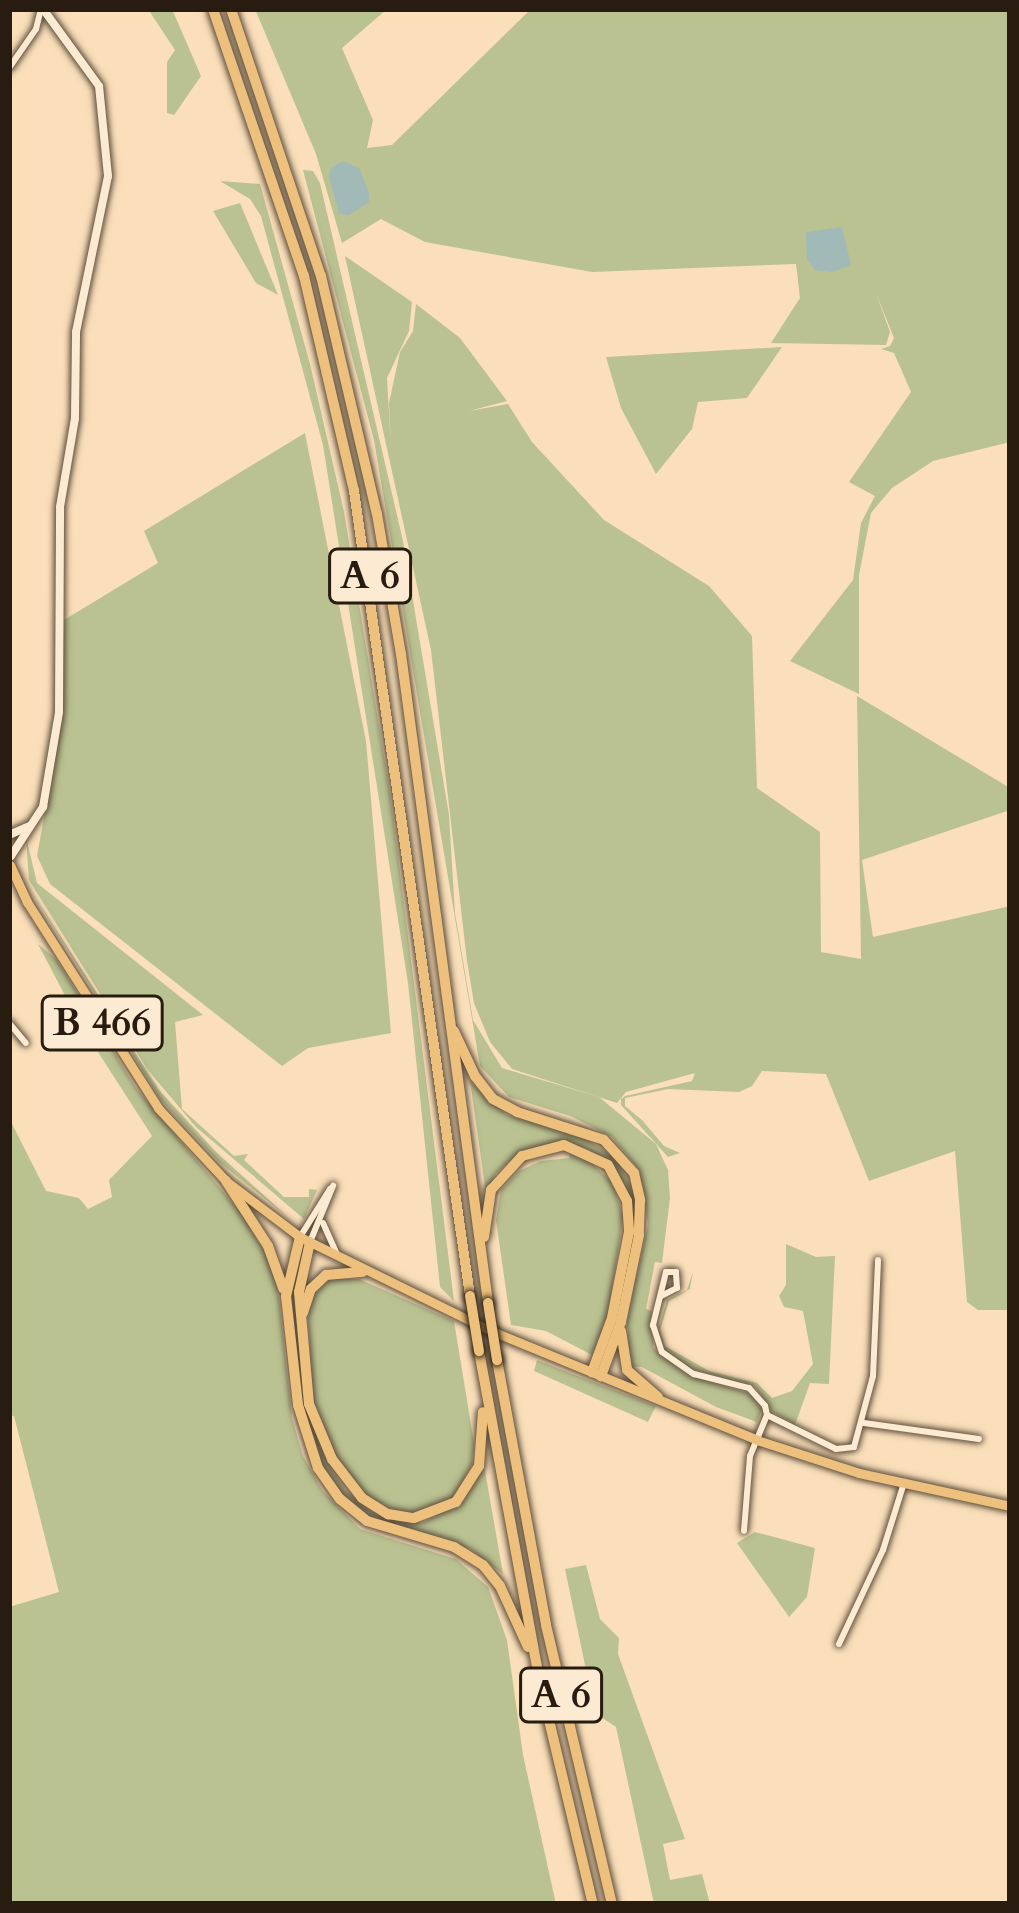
<!DOCTYPE html>
<style>
body{margin:0}
#map{position:relative;width:1019px;height:1913px;overflow:hidden;background:#fadfba;font-family:Cardo,serif}
div>[style]{position:absolute}
.green>*{inset:0;background:#bac292}
.water>*{inset:0;background:#a1bab8}
.roads{filter:drop-shadow(0 0 3px #5c4d3a) drop-shadow(0 0 3px #5c4d3a)}
.minor>*{height:6px;margin:-3px;padding:0 3px;transform-origin:3px;border-radius:3px;background:#fcead2}
.tertiary>*{height:8px;margin:-4px;padding:0 4px;transform-origin:4px;border-radius:4px;background:#fcead2}
.primary>*{height:9px;margin:-4.5px;padding:0 4.5px;transform-origin:4.5px;border-radius:4.5px;background:#edc07d}
.motorway>*{height:10px;margin:-5px;padding:0 5px;transform-origin:5px;border-radius:5px;background:#edc07d}
.bridges{filter:drop-shadow(0 0 3px #271c0f) drop-shadow(0 0 3px #271c0f)}
.motorway-bridge>*{height:10px;margin:-5px;padding:0 5px;transform-origin:5px;border-radius:5px;background:#edc07d}
span{translate:-50% -50%;white-space:nowrap;text-align:center;line-height:1.15;-webkit-text-stroke:9px #fcead2;paint-order:stroke}
.shield-label span{padding:3px 9px;background:#fcead2;border:3px solid;border-radius:9px;-webkit-text-stroke-width:0}
.shield-label{font-size:39px;color:#271c0f;font-weight:700}
.frame{position:absolute;inset:0;border:12px solid #271c0f;pointer-events:none}
</style>
<div id="map">
<div class="green">
<i style="clip-path:polygon(148px 9px,172px 9px,201px 76px,174px 115px,167px 113px,167px 62px,175px 50px)"></i>
<i style="clip-path:polygon(255px 9px,387px 9px,342px 48px,373px 120px,367px 148px,392px 145px,531px 9px,1010px 9px,1010px 442px,933px 461px,892px 488px,871px 513px,859px 575px,859px 694px,790px 661px,853px 580px,861px 523px,875px 496px,849px 482px,911px 392px,894px 353px,881px 349px,890px 346px,894px 338px,876px 293px,890px 332px,886px 345px,771px 343px,800px 298px,796px 264px,592px 272px,425px 242px,381px 219px,342px 243px,316px 154px)"></i>
<i style="clip-path:polygon(303px 170px,313px 171px,320px 183px,403px 541px,449px 815px,455px 913px,473px 1020px,502px 1068px,599px 1097px,656px 1144px,668px 1170px,670px 1198px,662px 1263px,655px 1262px,646px 1309px,652px 1311px,653px 1348px,688px 1375px,754px 1395px,762px 1409px,757px 1422px,716px 1407px,642px 1367px,630px 1367px,627px 1321px,648px 1224px,637px 1167px,612px 1137px,570px 1116px,509px 1097px,480px 1066px,374px 440px)"></i>
<i style="clip-path:polygon(220px 181px,260px 184px,310px 364px,344px 512px,390px 793px,454px 1301px,440px 1287px,408px 983px,323px 445px,261px 216px,250px 199px)"></i>
<i style="clip-path:polygon(240px 203px,278px 295px,256px 283px,213px 211px)"></i>
<i style="clip-path:polygon(345px 256px,412px 302px,409px 331px,387px 378px,391px 447px,389px 403px,400px 352px,413px 331px,416px 304px,460px 338px,507px 401px,469px 411px,508px 404px,532px 442px,604px 520px,709px 586px,752px 636px,757px 788px,820px 832px,821px 952px,861px 959px,857px 696px,1010px 788px,1010px 810px,862px 860px,873px 937px,1010px 906px,1010px 1310px,978px 1310px,967px 1302px,955px 1151px,869px 1181px,826px 1074px,762px 1071px,752px 1086px,739px 1092px,668px 1089px,625px 1098px,625px 1106px,642px 1120px,664px 1146px,680px 1153px,668px 1157px,621px 1105px,621px 1099px,625px 1096px,692px 1081px,695px 1073px,626px 1092px,617px 1103px,512px 1069px,490px 1042px,474px 1003px,467px 961px,431px 650px)"></i>
<i style="clip-path:polygon(782px 347px,747px 398px,698px 402px,692px 429px,656px 474px,621px 408px,606px 357px)"></i>
<i style="clip-path:polygon(305px 433px,366px 741px,391px 1033px,308px 1048px,282px 1066px,50px 884px,37px 856px,59px 736px,64px 620px,158px 563px,144px 531px)"></i>
<i style="clip-path:polygon(26px 837px,37px 883px,203px 1015px,175px 1022px,182px 1109px,234px 1156px,248px 1154px,244px 1160px,284px 1197px,309px 1197px,309px 1189px,317px 1190px,304px 1219px,196px 1127px,147px 1069px,29px 880px)"></i>
<i style="clip-path:polygon(28px 886px,160px 1091px,215px 1151px,290px 1219px,218px 1161px,161px 1100px)"></i>
<i style="clip-path:polygon(38px 944px,57px 960px,136px 1088px,240px 1212px,267px 1256px,278px 1290px,292px 1418px,303px 1456px,322px 1490px,360px 1529px,456px 1559px,488px 1587px,507px 1640px,523px 1755px,556px 1904px,9px 1904px,9px 1607px,59px 1592px,14px 1416px,9px 1415px,9px 1118px,46px 1191px,79px 1198px,88px 1209px,112px 1197px,109px 1180px,152px 1136px,80px 1024px)"></i>
<i style="clip-path:polygon(470px 1081px,507px 1115px,570px 1130px,615px 1157px,633px 1189px,632px 1250px,625px 1185px,607px 1160px,586px 1148px,548px 1144px,519px 1153px,496px 1173px,486px 1193px)"></i>
<i style="clip-path:polygon(570px 1153px,590px 1162px,613px 1183px,623px 1218px,607px 1319px,592px 1355px,546px 1331px,511px 1325px,496px 1220px,501px 1190px,519px 1171px,541px 1161px,569px 1158px)"></i>
<i style="clip-path:polygon(786px 1244px,816px 1257px,835px 1256px,829px 1384px,810px 1383px,795px 1425px,772px 1411px,755px 1387px,692px 1369px,665px 1352px,656px 1337px,667px 1300px,687px 1290px,693px 1271px,690px 1289px,669px 1301px,660px 1330px,665px 1346px,709px 1371px,757px 1383px,772px 1398px,792px 1391px,813px 1364px,803px 1311px,784px 1307px,779px 1296px,786px 1285px)"></i>
<i style="clip-path:polygon(331px 1279px,359px 1279px,454px 1321px,474px 1443px,472px 1464px,454px 1497px,415px 1515px,372px 1503px,337px 1461px,312px 1397px,308px 1310px,315px 1292px)"></i>
<i style="clip-path:polygon(293px 1285px,304px 1399px,326px 1460px,345px 1490px,378px 1517px,422px 1523px,464px 1500px,484px 1465px,503px 1574px,470px 1549px,359px 1513px,326px 1478px,300px 1410px,290px 1299px)"></i>
<i style="clip-path:polygon(537px 1360px,575px 1375px,656px 1406px,648px 1422px,534px 1371px)"></i>
<i style="clip-path:polygon(755px 1532px,815px 1548px,807px 1597px,789px 1617px,737px 1543px)"></i>
<i style="clip-path:polygon(586px 1565px,600px 1619px,619px 1638px,618px 1654px,685px 1839px,663px 1844px,670px 1880px,702px 1874px,710px 1904px,654px 1904px,616px 1727px,595px 1713px,565px 1569px)"></i>
</div>
<div class="water">
<i style="clip-path:polygon(343px 161px,359px 168px,369px 192px,369px 202px,349px 215px,339px 214px,329px 177px,331px 168px)"></i>
<i style="clip-path:polygon(842px 227px,851px 265px,832px 272px,815px 270px,807px 259px,806px 232px)"></i>
</div>
<div class="roads">
<div class="minor">
<i style="left:9px;top:68px;width:47px;rotate:-55.3deg"></i>
<i style="left:36px;top:29px;width:21px;rotate:-76deg"></i>
<i style="left:9px;top:1023px;width:26px;rotate:50deg"></i>
<i style="left:323px;top:1223px;width:34px;rotate:66deg"></i>
<i style="left:300px;top:1237px;width:57px;rotate:-58deg"></i>
<i style="left:310px;top:1242px;width:61px;rotate:-67.7deg"></i>
<i style="left:661px;top:1296px;width:18px;rotate:-27deg"></i>
<i style="left:677px;top:1288px;width:16px;rotate:-94deg"></i>
<i style="left:676px;top:1272px;width:10px;rotate:180deg"></i>
<i style="left:666px;top:1272px;width:55px;rotate:103.8deg"></i>
<i style="left:653px;top:1325px;width:28px;rotate:72deg"></i>
<i style="left:662px;top:1352px;width:39px;rotate:35deg"></i>
<i style="left:694px;top:1374px;width:57px;rotate:14.3deg"></i>
<i style="left:749px;top:1388px;width:24px;rotate:48deg"></i>
<i style="left:765px;top:1406px;width:9px;rotate:77deg"></i>
<i style="left:767px;top:1415px;width:44px;rotate:112.5deg"></i>
<i style="left:750px;top:1456px;width:75px;rotate:94.6deg"></i>
<i style="left:767px;top:1415px;width:77px;rotate:26.2deg"></i>
<i style="left:836px;top:1449px;width:18px;rotate:-6deg"></i>
<i style="left:854px;top:1447px;width:73px;rotate:-75deg"></i>
<i style="left:873px;top:1376px;width:116px;rotate:-87.5deg"></i>
<i style="left:864px;top:1423px;width:116px;rotate:7.9deg"></i>
<i style="left:839px;top:1644px;width:104px;rotate:-64.9deg"></i>
<i style="left:883px;top:1550px;width:70px;rotate:-72.6deg"></i>
</div>
<div class="tertiary">
<i style="left:9px;top:835px;width:22px;rotate:-24deg"></i>
<i style="left:11px;top:856px;width:59px;rotate:-56.9deg"></i>
<i style="left:43px;top:807px;width:96px;rotate:-80.4deg"></i>
<i style="left:59px;top:712px;width:205px;rotate:-89.7deg"></i>
<i style="left:60px;top:507px;width:90px;rotate:-80.4deg"></i>
<i style="left:75px;top:418px;width:86px;rotate:-89.3deg"></i>
<i style="left:76px;top:332px;width:159px;rotate:-78.4deg"></i>
<i style="left:108px;top:176px;width:90px;rotate:-95.7deg"></i>
<i style="left:99px;top:86px;width:95px;rotate:-126deg"></i>
</div>
<div class="primary">
<i style="left:10px;top:865px;width:41px;rotate:65.3deg"></i>
<i style="left:27px;top:902px;width:244px;rotate:57.5deg"></i>
<i style="left:158px;top:1108px;width:100px;rotate:47deg"></i>
<i style="left:226px;top:1181px;width:93px;rotate:37.1deg"></i>
<i style="left:300px;top:1237px;width:208px;rotate:26.2deg"></i>
<i style="left:487px;top:1329px;width:292px;rotate:22.3deg"></i>
<i style="left:757px;top:1440px;width:107px;rotate:17.9deg"></i>
<i style="left:859px;top:1473px;width:155px;rotate:12.3deg"></i>
</div>
<div class="motorway">
<i style="left:213px;top:9px;width:282px;rotate:71.2deg"></i>
<i style="left:304px;top:276px;width:221px;rotate:76.9deg"></i>
<i style="left:354px;top:491px;width:813px;rotate:81.8deg"></i>
<i style="left:231px;top:9px;width:282px;rotate:71.4deg"></i>
<i style="left:321px;top:276px;width:244px;rotate:76.8deg"></i>
<i style="left:377px;top:514px;width:142px;rotate:80.3deg"></i>
<i style="left:401px;top:654px;width:655px;rotate:82.36deg"></i>
<i style="left:454px;top:1031px;width:50px;rotate:65deg"></i>
<i style="left:475px;top:1076px;width:29px;rotate:52deg"></i>
<i style="left:493px;top:1099px;width:27px;rotate:28deg"></i>
<i style="left:517px;top:1112px;width:91px;rotate:17.8deg"></i>
<i style="left:604px;top:1140px;width:45px;rotate:47.7deg"></i>
<i style="left:634px;top:1173px;width:28px;rotate:77deg"></i>
<i style="left:640px;top:1200px;width:35px;rotate:92deg"></i>
<i style="left:639px;top:1235px;width:89px;rotate:101.7deg"></i>
<i style="left:621px;top:1322px;width:58px;rotate:110.3deg"></i>
<i style="left:226px;top:1181px;width:77px;rotate:57.1deg"></i>
<i style="left:268px;top:1246px;width:45px;rotate:70.3deg"></i>
<i style="left:300px;top:1237px;width:61px;rotate:103.3deg"></i>
<i style="left:286px;top:1296px;width:110px;rotate:83.7deg"></i>
<i style="left:298px;top:1405px;width:66px;rotate:72.4deg"></i>
<i style="left:318px;top:1468px;width:38px;rotate:55deg"></i>
<i style="left:340px;top:1499px;width:35px;rotate:39deg"></i>
<i style="left:367px;top:1521px;width:91px;rotate:16.6deg"></i>
<i style="left:454px;top:1547px;width:34px;rotate:32deg"></i>
<i style="left:483px;top:1565px;width:27px;rotate:51deg"></i>
<i style="left:500px;top:1586px;width:67px;rotate:65.3deg"></i>
<i style="left:484px;top:1237px;width:48px;rotate:-81.5deg"></i>
<i style="left:491px;top:1190px;width:46px;rotate:-47.6deg"></i>
<i style="left:522px;top:1156px;width:43px;rotate:-14.7deg"></i>
<i style="left:564px;top:1145px;width:48px;rotate:24.4deg"></i>
<i style="left:608px;top:1165px;width:41px;rotate:62.2deg"></i>
<i style="left:627px;top:1201px;width:31px;rotate:86deg"></i>
<i style="left:629px;top:1232px;width:88px;rotate:101.2deg"></i>
<i style="left:612px;top:1318px;width:58px;rotate:110.3deg"></i>
<i style="left:310px;top:1242px;width:51px;rotate:102.4deg"></i>
<i style="left:299px;top:1292px;width:112px;rotate:84.9deg"></i>
<i style="left:309px;top:1404px;width:60px;rotate:67.3deg"></i>
<i style="left:332px;top:1459px;width:49px;rotate:52.4deg"></i>
<i style="left:362px;top:1498px;width:31px;rotate:32deg"></i>
<i style="left:388px;top:1514px;width:26px;rotate:9deg"></i>
<i style="left:414px;top:1518px;width:45px;rotate:-20.9deg"></i>
<i style="left:456px;top:1502px;width:43px;rotate:-57.4deg"></i>
<i style="left:479px;top:1466px;width:54px;rotate:-85.8deg"></i>
<i style="left:303px;top:1313px;width:25px;rotate:-72deg"></i>
<i style="left:311px;top:1289px;width:21px;rotate:-43deg"></i>
<i style="left:326px;top:1275px;width:37px;rotate:-5deg"></i>
<i style="left:621px;top:1331px;width:39px;rotate:81deg"></i>
<i style="left:627px;top:1370px;width:41px;rotate:41.1deg"></i>
<i style="left:479px;top:1351px;width:328px;rotate:79.6deg"></i>
<i style="left:538px;top:1674px;width:236px;rotate:76.6deg"></i>
<i style="left:497px;top:1360px;width:269px;rotate:79.5deg"></i>
<i style="left:546px;top:1625px;width:287px;rotate:76.7deg"></i>
</div>
</div>
<div class="bridges">
<div class="motorway-bridge">
<i style="left:470px;top:1296px;width:56px;rotate:80.7deg"></i>
<i style="left:488px;top:1303px;width:58px;rotate:81deg"></i>
</div>
</div>
<div class="shield-label">
<span style="left:370px;top:576px">A 6</span>
<span style="left:102px;top:1023px">B 466</span>
<span style="left:561px;top:1695px">A 6</span>
</div>
<div class="frame"></div>
</div>
